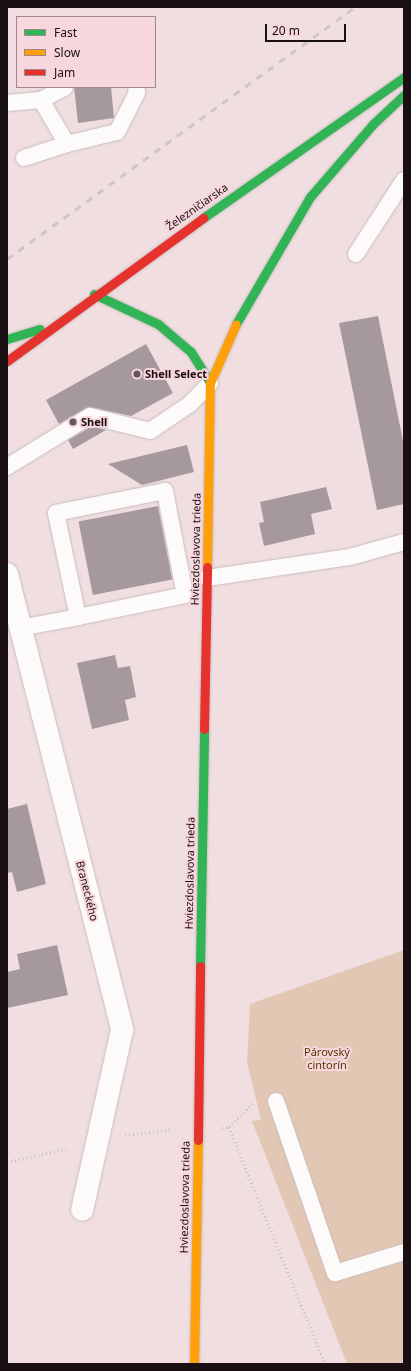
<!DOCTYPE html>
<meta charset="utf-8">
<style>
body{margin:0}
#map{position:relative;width:411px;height:1371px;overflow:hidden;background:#f0dee1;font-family:"Noto Sans",sans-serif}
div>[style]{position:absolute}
.green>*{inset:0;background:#e2c8b4}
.building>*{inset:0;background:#a5999d;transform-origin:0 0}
.path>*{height:2.5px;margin-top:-1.25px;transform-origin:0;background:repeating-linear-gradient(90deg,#c9c3c4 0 1px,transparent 0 4px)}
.roads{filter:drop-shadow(0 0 1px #cabcbf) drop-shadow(0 0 1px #cabcbf)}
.lane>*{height:16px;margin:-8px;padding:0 8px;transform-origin:8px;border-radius:8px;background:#fdfafa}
.street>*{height:22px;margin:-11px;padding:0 11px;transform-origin:11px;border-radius:11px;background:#fdfafa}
.fast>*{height:9px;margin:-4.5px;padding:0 4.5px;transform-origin:4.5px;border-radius:4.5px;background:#30b455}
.slow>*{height:9px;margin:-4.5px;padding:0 4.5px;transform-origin:4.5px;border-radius:4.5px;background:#ff9f0a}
.jam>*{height:9px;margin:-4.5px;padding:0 4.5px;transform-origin:4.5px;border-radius:4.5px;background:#e5322d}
.rail>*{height:3px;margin-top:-1.5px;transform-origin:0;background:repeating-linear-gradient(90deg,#cbc6c8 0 7px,transparent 0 14px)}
.dots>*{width:11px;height:11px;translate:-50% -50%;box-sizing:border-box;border:2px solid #f7d7dd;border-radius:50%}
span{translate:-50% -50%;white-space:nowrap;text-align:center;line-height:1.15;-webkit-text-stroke:4px #f7d7dd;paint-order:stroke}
.street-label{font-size:11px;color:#1a0f12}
.poi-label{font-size:11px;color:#1a0f12;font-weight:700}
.left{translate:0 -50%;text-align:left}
.park-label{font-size:11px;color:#583600}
.frame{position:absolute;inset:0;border:8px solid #1a0f12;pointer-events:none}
.legend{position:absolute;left:16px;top:16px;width:140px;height:72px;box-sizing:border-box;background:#f7d7dd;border:1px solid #9f878c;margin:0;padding:5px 7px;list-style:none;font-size:12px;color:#1a0f12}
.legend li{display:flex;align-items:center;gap:8px;height:20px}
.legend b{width:20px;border:1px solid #9f878c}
.scale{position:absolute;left:265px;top:24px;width:81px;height:18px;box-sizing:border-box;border:2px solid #1a0f12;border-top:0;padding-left:5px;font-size:12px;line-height:14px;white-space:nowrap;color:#1a0f12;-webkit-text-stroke:3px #f7d7dd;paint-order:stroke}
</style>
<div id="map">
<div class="green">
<i style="clip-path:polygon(404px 950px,404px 1364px,347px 1364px,252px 1121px,261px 1120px,247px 1062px,250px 1004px)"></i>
</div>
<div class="building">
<i style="clip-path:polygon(74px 87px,111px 87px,114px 118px,78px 123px)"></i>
<i style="clip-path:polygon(378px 316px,404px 446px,404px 504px,377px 510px,339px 323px)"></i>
<i style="clip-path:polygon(146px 344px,173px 393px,131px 416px,89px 407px,59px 424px,46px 400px)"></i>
<i style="clip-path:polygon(92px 426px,106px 430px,73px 449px,68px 440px)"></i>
<i style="clip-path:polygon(187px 445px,194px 472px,142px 485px,108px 464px)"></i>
<i style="clip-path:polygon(326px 487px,332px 509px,311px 514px,315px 534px,264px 546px,259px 523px,264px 522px,260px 502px)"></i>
<i style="left:158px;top:506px;width:75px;height:81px;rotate:79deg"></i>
<i style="clip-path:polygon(115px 655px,118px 668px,130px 666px,136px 697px,125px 700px,129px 720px,92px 729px,77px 663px)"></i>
<i style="clip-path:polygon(27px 804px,46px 884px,17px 892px,12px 872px,7px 873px,7px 809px)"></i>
<i style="clip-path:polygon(57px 945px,68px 995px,7px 1008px,7px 972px,20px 969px,17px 954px)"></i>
</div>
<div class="path">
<i style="left:229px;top:1127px;width:256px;rotate:67.9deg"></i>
<i style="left:222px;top:1128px;width:7px;rotate:-8deg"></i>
<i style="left:229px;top:1127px;width:35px;rotate:-45deg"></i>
<i style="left:125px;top:1135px;width:48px;rotate:-7.1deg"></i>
<i style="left:7px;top:1162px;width:64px;rotate:-12.7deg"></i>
</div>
<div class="roads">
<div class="lane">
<i style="left:41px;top:100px;width:51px;rotate:59.4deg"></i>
<i style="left:67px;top:144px;width:51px;rotate:-13.5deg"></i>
<i style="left:117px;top:132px;width:44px;rotate:-62.9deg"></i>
<i style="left:137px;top:93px;width:6px;rotate:-99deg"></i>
<i style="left:7px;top:103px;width:34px;rotate:-5deg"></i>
<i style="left:41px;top:100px;width:27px;rotate:-28deg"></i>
<i style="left:24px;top:158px;width:45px;rotate:-18deg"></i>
<i style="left:356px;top:254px;width:88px;rotate:-57deg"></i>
<i style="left:7px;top:467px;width:97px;rotate:-31.6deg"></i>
<i style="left:90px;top:416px;width:62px;rotate:14deg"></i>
<i style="left:150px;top:431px;width:48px;rotate:-34deg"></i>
<i style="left:190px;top:404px;width:29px;rotate:-46deg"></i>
<i style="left:207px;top:578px;width:145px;rotate:-8.4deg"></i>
<i style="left:350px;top:557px;width:56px;rotate:-15.5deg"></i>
<i style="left:20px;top:628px;width:59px;rotate:-10.7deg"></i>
<i style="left:78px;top:617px;width:109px;rotate:-11.6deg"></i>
<i style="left:185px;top:595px;width:106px;rotate:-100.9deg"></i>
<i style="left:165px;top:491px;width:111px;rotate:168.6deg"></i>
<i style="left:56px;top:513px;width:106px;rotate:78.1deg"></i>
<i style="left:276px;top:1101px;width:182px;rotate:71.1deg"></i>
<i style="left:335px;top:1273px;width:72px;rotate:-16.9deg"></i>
</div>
<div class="street">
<i style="left:7px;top:574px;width:470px;rotate:75.8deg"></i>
<i style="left:122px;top:1030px;width:184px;rotate:102.5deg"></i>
</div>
<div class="fast">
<i style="left:203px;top:218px;width:246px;rotate:-35deg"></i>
<i style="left:94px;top:294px;width:71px;rotate:25.1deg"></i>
<i style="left:158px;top:324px;width:43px;rotate:40.3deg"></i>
<i style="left:191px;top:352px;width:36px;rotate:58deg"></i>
<i style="left:236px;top:324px;width:147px;rotate:-59.8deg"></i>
<i style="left:310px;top:197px;width:96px;rotate:-49.2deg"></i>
<i style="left:373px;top:124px;width:42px;rotate:-43.1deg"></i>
<i style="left:7px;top:339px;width:34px;rotate:-17deg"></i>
<i style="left:200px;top:966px;width:237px;rotate:-89deg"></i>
</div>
<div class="slow">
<i style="left:207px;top:567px;width:184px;rotate:-89.1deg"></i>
<i style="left:210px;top:383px;width:64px;rotate:-66.2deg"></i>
<i style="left:194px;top:1364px;width:224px;rotate:-89deg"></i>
</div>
<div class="jam">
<i style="left:7px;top:361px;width:243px;rotate:-36.1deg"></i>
<i style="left:204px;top:729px;width:162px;rotate:-88.9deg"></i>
<i style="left:198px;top:1140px;width:174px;rotate:-89.3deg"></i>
</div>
</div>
<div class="rail">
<i style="left:7px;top:259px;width:430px;rotate:-35.9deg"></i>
</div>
<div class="dots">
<i style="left:137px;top:374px;background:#65575a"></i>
<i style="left:73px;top:422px;background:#65575a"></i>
</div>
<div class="street-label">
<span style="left:197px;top:207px;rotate:-35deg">Železničiarska</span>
<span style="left:196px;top:549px;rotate:-89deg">Hviezdoslavova trieda</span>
<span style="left:190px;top:873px;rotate:-89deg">Hviezdoslavova trieda</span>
<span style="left:87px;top:891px;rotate:76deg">Braneckého</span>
<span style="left:185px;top:1197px;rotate:-89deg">Hviezdoslavova trieda</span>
</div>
<div class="poi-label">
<span class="left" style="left:145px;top:374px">Shell Select</span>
<span class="left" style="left:81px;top:422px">Shell</span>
</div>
<div class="park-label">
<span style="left:327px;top:1059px">Párovský<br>cintorín</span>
</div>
<div class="frame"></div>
<ul class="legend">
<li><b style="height:5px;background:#30b455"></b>Fast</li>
<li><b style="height:5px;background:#ff9f0a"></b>Slow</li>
<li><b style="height:5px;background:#e5322d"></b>Jam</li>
</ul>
<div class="scale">20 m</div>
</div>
